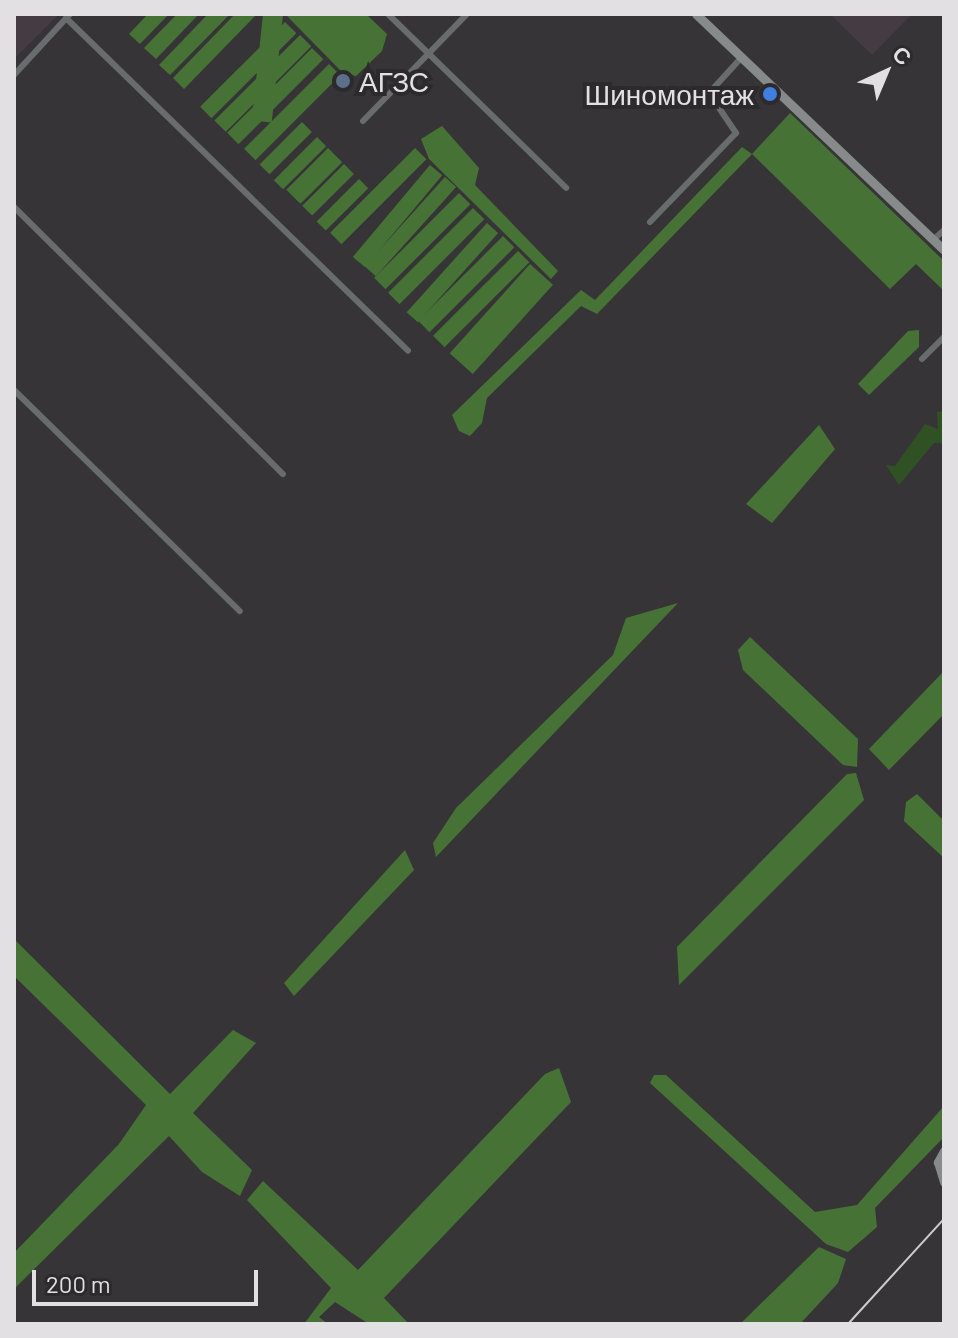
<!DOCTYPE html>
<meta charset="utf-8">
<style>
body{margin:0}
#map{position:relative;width:958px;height:1338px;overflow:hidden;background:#373437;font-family:Barlow,sans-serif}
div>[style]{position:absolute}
.built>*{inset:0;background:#443b43}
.green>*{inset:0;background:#305124}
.forest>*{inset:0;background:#467335;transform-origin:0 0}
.street>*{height:6px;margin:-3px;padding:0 3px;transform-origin:3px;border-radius:3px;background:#696c6c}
.secondary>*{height:9px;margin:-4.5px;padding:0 4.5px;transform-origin:4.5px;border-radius:4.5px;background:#868a8b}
.rail>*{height:2px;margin:-1px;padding:0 1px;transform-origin:1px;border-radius:1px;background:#ceccce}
.dots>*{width:22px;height:22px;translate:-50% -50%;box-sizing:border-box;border:4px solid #2d2a2d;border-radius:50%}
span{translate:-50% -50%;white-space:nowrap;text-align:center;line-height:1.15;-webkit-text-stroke:8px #2d2a2d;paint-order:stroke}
.poi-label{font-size:28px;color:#e2e0e2}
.left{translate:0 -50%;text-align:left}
.right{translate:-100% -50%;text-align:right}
.frame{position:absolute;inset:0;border:16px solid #e2e0e2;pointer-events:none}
.north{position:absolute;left:846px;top:32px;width:80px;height:80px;-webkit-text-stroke:6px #2d2a2d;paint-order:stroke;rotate:44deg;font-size:22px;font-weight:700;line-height:32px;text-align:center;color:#e2e0e2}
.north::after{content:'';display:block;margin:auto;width:28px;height:36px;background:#e2e0e2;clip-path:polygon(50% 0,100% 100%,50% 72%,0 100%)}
.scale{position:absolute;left:32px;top:1270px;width:226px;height:36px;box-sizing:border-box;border:4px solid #e2e0e2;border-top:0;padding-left:10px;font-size:24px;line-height:28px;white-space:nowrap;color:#e2e0e2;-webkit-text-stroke:6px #2d2a2d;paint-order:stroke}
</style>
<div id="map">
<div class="built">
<i style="clip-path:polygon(14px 14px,59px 14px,14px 59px)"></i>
<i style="clip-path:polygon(830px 14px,912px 14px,872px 55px)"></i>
</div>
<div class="green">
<i style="clip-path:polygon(944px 411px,944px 443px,934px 443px,899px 485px,886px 465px,895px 466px,925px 424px,938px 429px,937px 412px)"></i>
</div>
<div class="forest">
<i style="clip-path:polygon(148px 14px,169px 14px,140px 44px,129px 34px)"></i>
<i style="clip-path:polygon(177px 14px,199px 14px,156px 59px,144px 48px)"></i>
<i style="clip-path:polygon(208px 14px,230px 14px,170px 75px,159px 65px)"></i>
<i style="clip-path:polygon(235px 14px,257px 14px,184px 89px,173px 78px)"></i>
<i style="left:263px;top:14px;width:20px;height:107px;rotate:6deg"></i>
<i style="clip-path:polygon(285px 14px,366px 14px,387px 34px,382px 51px,356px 76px,342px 72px)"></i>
<i style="left:285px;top:22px;width:16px;height:120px;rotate:45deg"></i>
<i style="left:300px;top:35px;width:16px;height:121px;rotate:45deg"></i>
<i style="left:312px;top:48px;width:16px;height:120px;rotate:45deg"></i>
<i style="left:329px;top:64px;width:16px;height:120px;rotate:45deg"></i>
<i style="clip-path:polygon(790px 113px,944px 261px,944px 291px,916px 264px,890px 289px,752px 154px,597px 314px,581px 306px,487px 398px,482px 423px,470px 436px,459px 431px,452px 415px,581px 290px,595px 300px,742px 147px,752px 154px)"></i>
<i style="left:302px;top:122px;width:14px;height:60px;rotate:45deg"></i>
<i style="clip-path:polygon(442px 126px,479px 168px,475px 185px,558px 271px,551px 279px,429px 159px,421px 139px)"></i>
<i style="left:317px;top:137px;width:13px;height:61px;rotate:45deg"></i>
<i style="left:328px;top:148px;width:20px;height:59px;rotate:45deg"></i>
<i style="left:415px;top:148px;width:16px;height:120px;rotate:45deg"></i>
<i style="left:344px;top:164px;width:14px;height:59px;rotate:45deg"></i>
<i style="left:430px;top:165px;width:16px;height:120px;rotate:40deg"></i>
<i style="left:445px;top:177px;width:15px;height:120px;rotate:42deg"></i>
<i style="left:359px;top:179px;width:13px;height:60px;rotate:45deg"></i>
<i style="left:459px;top:193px;width:16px;height:120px;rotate:45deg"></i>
<i style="left:473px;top:208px;width:16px;height:120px;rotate:45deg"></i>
<i style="left:487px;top:223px;width:15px;height:120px;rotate:42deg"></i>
<i style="left:503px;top:236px;width:16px;height:120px;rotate:45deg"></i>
<i style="left:518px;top:251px;width:16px;height:120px;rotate:45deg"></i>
<i style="left:530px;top:264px;width:31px;height:120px;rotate:42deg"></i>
<i style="clip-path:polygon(919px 330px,919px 347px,869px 395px,858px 384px,908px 331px)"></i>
<i style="clip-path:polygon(819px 425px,835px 449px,772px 523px,746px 504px)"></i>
<i style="clip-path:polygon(678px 603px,436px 857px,433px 843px,456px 808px,613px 655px,626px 618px)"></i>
<i style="clip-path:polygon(750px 637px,858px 739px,857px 767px,843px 765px,743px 670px,738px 650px)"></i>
<i style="clip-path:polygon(944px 671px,944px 714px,889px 770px,869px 749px)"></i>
<i style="clip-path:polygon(856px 773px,864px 800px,679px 985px,677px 947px,847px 774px)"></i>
<i style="clip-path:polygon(917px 794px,944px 821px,944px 858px,904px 821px,906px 802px)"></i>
<i style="clip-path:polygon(405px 850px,414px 870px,294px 996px,284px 983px)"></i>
<i style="clip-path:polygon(14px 939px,170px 1094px,233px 1030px,256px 1043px,193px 1113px,252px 1170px,240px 1196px,202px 1172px,169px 1136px,14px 1289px,14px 1253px,119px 1144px,146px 1105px,14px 976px)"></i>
<i style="clip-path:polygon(559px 1068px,571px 1102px,384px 1298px,409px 1324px,369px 1324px,335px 1302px,319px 1317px,328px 1324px,304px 1324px,331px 1288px,247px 1200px,263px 1181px,358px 1270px,545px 1074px)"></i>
<i style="clip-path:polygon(654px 1075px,666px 1075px,815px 1212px,857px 1205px,944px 1106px,944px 1137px,875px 1208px,877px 1227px,848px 1252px,826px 1244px,650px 1083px)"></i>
<i style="clip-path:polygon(819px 1247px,846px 1259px,838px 1283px,800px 1324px,740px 1324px)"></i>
</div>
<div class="street">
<i style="left:388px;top:14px;width:249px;rotate:44.3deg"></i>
<i style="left:66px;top:18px;width:477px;rotate:44.2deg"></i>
<i style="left:14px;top:75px;width:83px;rotate:-47.4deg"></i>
<i style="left:363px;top:121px;width:149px;rotate:-45.8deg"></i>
<i style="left:14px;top:207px;width:379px;rotate:44.8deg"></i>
<i style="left:650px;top:222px;width:124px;rotate:-46deg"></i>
<i style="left:736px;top:133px;width:48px;rotate:-124deg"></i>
<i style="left:709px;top:93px;width:49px;rotate:-47.5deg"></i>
<i style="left:933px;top:240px;width:15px;rotate:-42deg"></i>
<i style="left:922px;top:359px;width:31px;rotate:-45deg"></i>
<i style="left:14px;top:390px;width:316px;rotate:44.4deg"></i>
</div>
<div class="secondary">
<i style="left:696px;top:14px;width:342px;rotate:43.6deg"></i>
<i style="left:944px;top:1151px;width:13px;rotate:119deg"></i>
<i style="left:938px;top:1162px;width:21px;rotate:73deg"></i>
</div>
<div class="rail">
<i style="left:848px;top:1324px;width:142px;rotate:-47.6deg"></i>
</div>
<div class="dots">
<i style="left:343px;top:81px;background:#5c6f8a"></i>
<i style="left:770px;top:94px;background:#3f7fe0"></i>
</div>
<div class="poi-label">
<span class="left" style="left:359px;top:81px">АГЗС</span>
<span class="right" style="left:754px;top:94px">Шиномонтаж</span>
</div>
<div class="frame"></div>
<div class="north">С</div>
<div class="scale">200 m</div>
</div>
